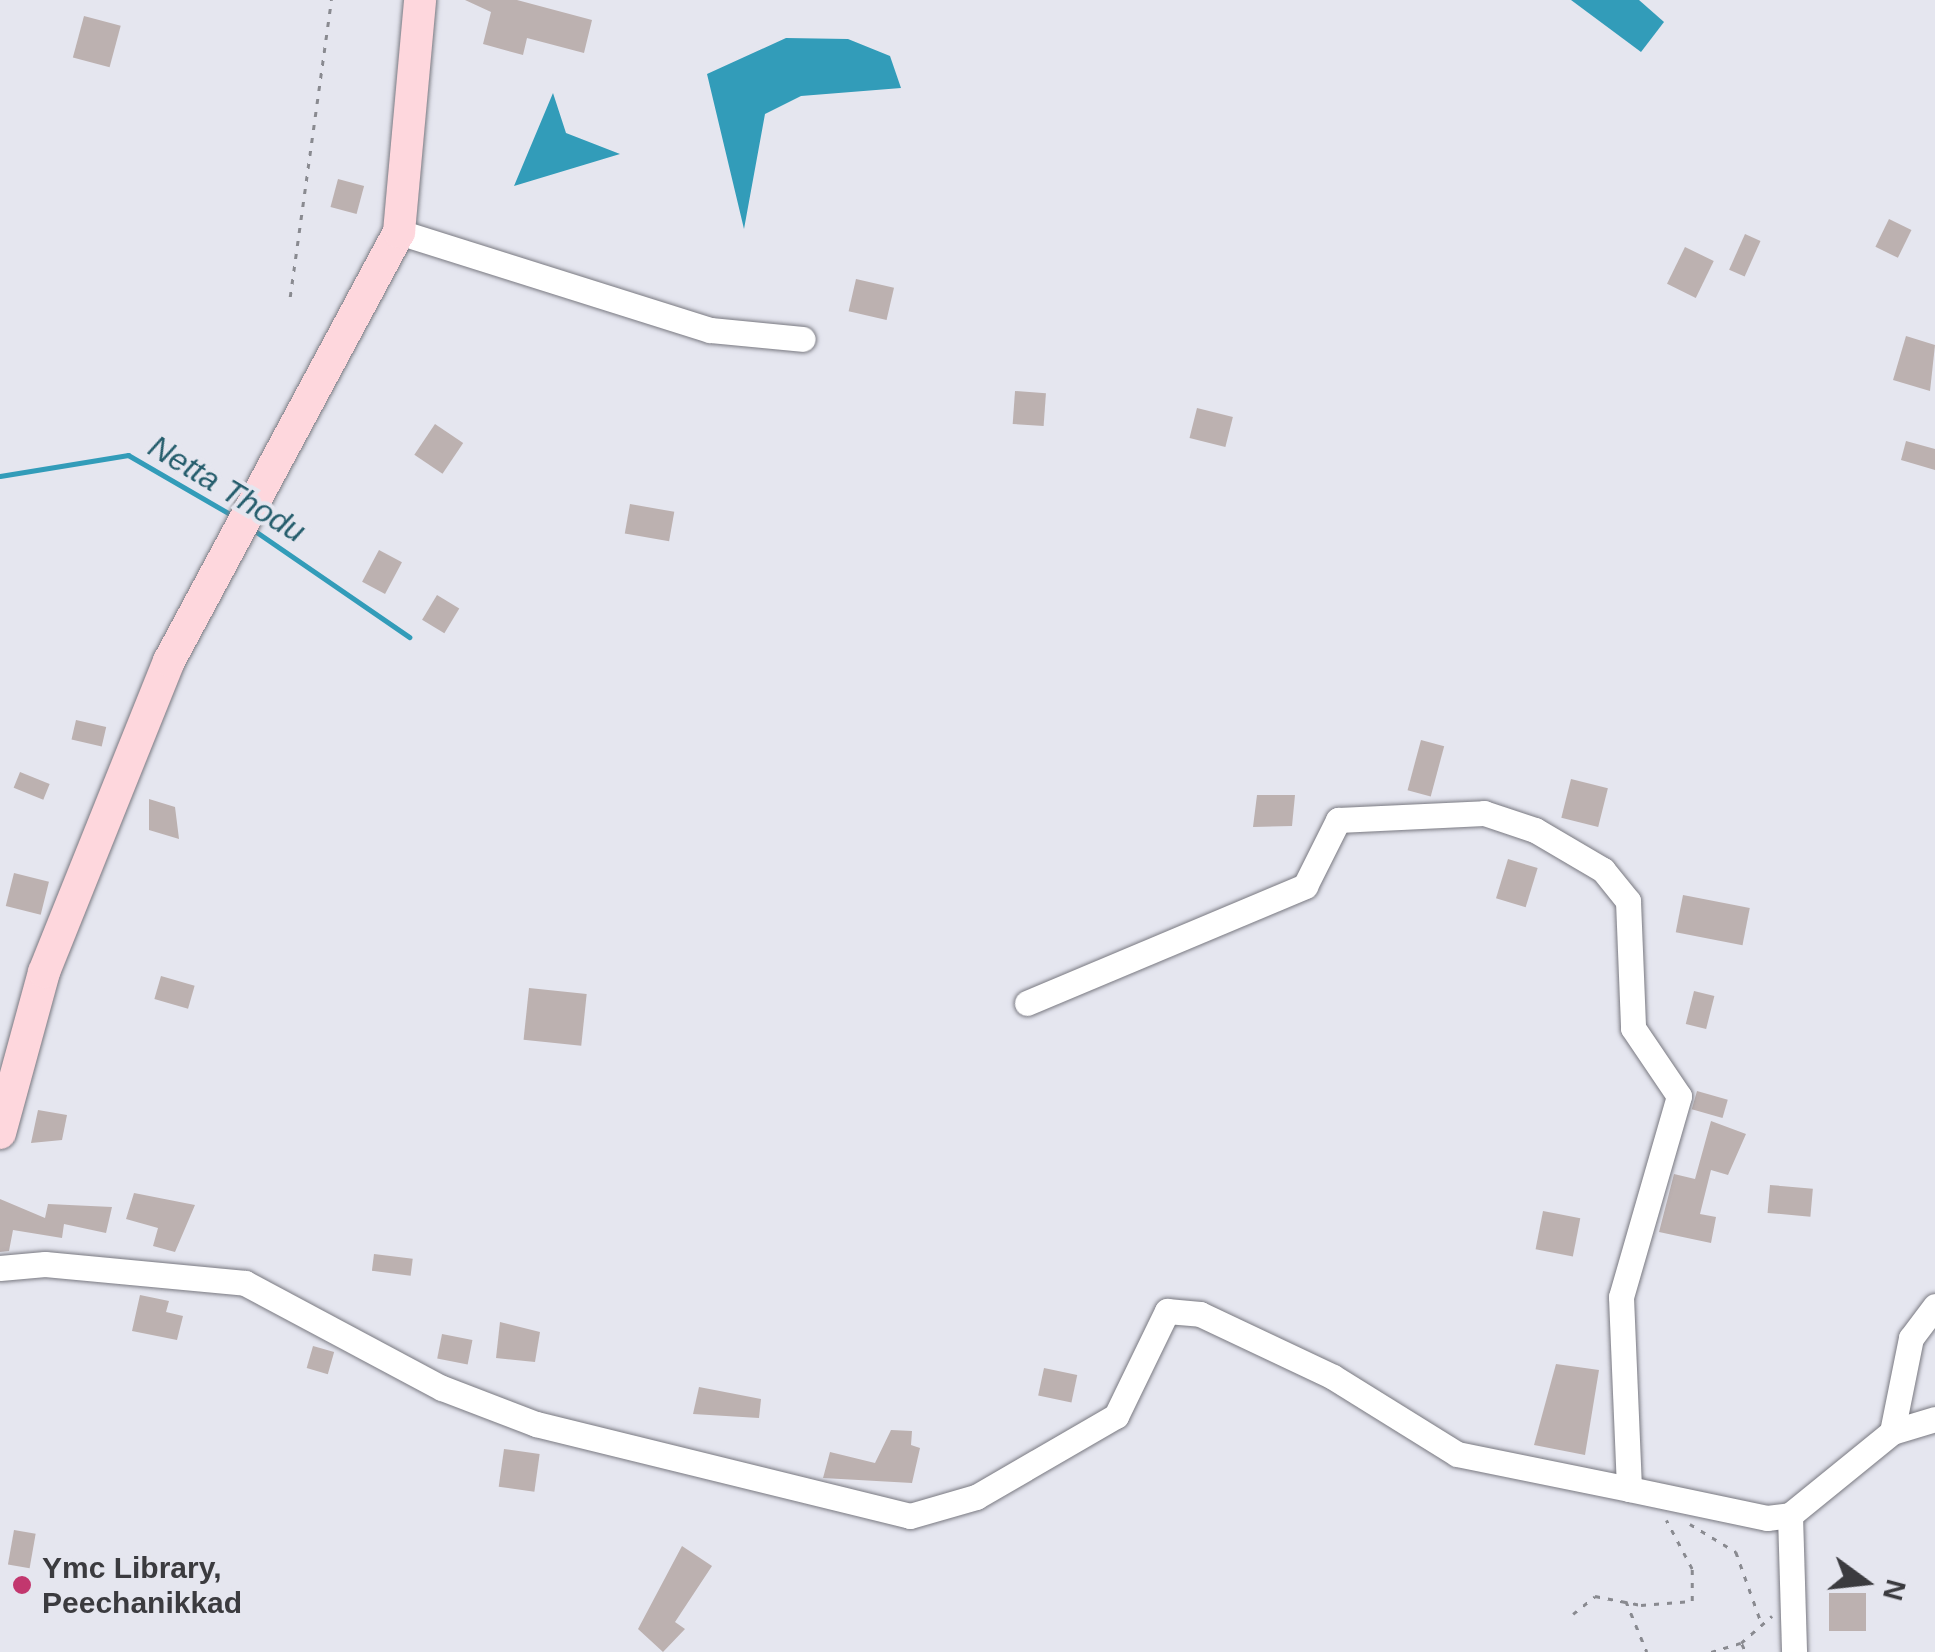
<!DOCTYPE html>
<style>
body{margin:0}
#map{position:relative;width:1935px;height:1652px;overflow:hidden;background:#e5e6ef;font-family:Arial,sans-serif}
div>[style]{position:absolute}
.water>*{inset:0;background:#329cb9}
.stream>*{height:5px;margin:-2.5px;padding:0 2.5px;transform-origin:2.5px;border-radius:2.5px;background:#329cb9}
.building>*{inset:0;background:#bcb1b0;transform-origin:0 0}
.path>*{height:2.5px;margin-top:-1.25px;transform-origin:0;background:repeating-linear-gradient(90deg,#898a90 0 5px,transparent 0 13px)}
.roads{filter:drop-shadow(0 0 2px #797981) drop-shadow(0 0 2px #797981)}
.minor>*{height:25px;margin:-12.5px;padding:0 12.5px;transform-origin:12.5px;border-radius:12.5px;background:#fff}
.major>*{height:32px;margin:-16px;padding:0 16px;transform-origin:16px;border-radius:16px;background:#fed7dd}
.dots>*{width:28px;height:28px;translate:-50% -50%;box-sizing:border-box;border:5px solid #e5e6ef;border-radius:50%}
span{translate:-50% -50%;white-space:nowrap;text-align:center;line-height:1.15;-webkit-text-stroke:8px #e5e6ef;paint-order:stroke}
.poi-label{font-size:30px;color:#3b3b3f;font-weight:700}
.left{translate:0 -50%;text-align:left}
.water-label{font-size:32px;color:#255d6c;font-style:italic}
.north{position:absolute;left:1815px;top:1532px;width:100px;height:100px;-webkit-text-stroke:8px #e5e6ef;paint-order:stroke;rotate:105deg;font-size:28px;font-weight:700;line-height:40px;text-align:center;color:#3b3b3f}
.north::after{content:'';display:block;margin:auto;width:35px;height:45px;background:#3b3b3f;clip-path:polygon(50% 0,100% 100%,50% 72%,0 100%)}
</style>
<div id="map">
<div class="water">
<i style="clip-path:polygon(1571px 0,1639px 0,1664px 22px,1641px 52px)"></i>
<i style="clip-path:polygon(786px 38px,848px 39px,890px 56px,901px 88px,801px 96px,765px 114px,744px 229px,707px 74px)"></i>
<i style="clip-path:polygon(553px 93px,566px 133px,620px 154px,514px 186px)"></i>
</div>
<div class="stream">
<i style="left:0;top:476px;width:130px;rotate:-9.3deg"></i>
<i style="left:128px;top:455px;width:124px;rotate:30.1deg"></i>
<i style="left:252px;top:529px;width:191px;rotate:34.5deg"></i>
</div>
<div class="building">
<i style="clip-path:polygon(465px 0,517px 0,592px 20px,584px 53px,527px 38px,523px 55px,483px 44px,491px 12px)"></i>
<i style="left:84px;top:16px;width:38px;height:43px;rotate:15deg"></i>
<i style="left:338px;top:179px;width:27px;height:29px;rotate:15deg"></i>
<i style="left:1889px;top:219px;width:25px;height:31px;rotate:26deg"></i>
<i style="left:1745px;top:234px;width:17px;height:39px;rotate:24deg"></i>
<i style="left:1685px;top:247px;width:32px;height:41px;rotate:26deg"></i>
<i style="left:856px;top:279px;width:39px;height:33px;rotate:13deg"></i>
<i style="clip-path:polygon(1906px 336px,1935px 345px,1930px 391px,1893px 380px)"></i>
<i style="left:1015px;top:391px;width:31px;height:33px;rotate:4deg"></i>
<i style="left:1197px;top:408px;width:37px;height:31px;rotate:14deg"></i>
<i style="left:435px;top:424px;width:34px;height:37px;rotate:34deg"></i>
<i style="clip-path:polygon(1906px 441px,1935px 449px,1935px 470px,1901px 460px)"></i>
<i style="left:630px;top:504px;width:45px;height:30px;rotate:10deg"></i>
<i style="left:379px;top:550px;width:26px;height:36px;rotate:28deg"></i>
<i style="left:437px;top:595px;width:26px;height:29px;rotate:31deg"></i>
<i style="left:76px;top:720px;width:31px;height:20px;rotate:13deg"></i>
<i style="left:1421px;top:740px;width:24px;height:52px;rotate:15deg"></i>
<i style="left:20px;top:772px;width:32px;height:17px;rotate:22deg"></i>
<i style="left:1571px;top:779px;width:38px;height:40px;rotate:14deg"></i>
<i style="clip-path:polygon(1257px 795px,1295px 795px,1292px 826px,1253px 827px)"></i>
<i style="clip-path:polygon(149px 799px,175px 807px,179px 839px,149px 830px)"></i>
<i style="left:1508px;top:859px;width:31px;height:41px;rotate:17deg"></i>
<i style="left:14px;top:873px;width:36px;height:34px;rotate:14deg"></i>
<i style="left:1683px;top:895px;width:68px;height:38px;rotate:11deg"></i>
<i style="left:161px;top:976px;width:35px;height:24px;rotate:16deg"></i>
<i style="left:529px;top:988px;width:58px;height:52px;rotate:6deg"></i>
<i style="left:1694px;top:991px;width:21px;height:34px;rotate:14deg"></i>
<i style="left:1697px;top:1091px;width:32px;height:19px;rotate:16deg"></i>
<i style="clip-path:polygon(38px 1110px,67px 1115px,62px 1140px,31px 1143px)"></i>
<i style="clip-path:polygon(1711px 1121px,1746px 1134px,1728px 1175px,1711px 1170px,1700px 1214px,1716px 1217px,1711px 1243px,1659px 1232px,1674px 1174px,1695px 1179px)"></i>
<i style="left:1770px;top:1185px;width:43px;height:28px;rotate:5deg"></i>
<i style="clip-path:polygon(134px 1193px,195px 1205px,175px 1252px,153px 1246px,158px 1228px,126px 1219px)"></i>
<i style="clip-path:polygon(0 1199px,45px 1218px,48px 1204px,112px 1207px,106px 1233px,64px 1224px,62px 1238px,13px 1230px,9px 1251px,0 1252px)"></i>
<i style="left:1543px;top:1211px;width:38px;height:39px;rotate:11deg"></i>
<i style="left:374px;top:1254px;width:39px;height:17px;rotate:7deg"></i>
<i style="clip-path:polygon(140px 1295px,169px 1301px,166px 1312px,183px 1316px,177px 1340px,132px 1331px)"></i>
<i style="clip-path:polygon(500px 1322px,540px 1332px,535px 1362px,496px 1358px)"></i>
<i style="left:442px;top:1334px;width:31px;height:25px;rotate:11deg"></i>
<i style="left:313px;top:1346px;width:22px;height:23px;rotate:16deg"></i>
<i style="clip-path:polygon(1556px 1364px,1599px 1370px,1585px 1455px,1534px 1445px)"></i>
<i style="left:1044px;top:1368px;width:34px;height:28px;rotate:12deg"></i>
<i style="clip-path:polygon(699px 1387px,761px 1399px,759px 1418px,693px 1414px)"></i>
<i style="clip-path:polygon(891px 1430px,912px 1431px,911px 1445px,920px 1448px,912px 1483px,823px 1478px,830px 1452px,875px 1463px)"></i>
<i style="left:504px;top:1449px;width:36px;height:38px;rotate:8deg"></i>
<i style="left:14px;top:1530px;width:22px;height:35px;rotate:10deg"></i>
<i style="clip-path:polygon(682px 1546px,712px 1566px,675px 1622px,685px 1629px,663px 1652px,638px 1629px)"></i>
<i style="left:1829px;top:1593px;width:37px;height:38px"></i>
</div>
<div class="path">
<i style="left:290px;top:297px;width:300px;rotate:-82.1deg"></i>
<i style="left:1690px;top:1524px;width:54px;rotate:31.3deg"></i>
<i style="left:1736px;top:1552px;width:74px;rotate:70.3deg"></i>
<i style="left:1626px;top:1601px;width:55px;rotate:67.6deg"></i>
<i style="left:1573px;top:1614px;width:28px;rotate:-39deg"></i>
<i style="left:1595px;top:1596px;width:47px;rotate:11.1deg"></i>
<i style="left:1641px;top:1605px;width:51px;rotate:-4.5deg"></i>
<i style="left:1692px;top:1601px;width:32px;rotate:-90deg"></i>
<i style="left:1692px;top:1569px;width:55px;rotate:-118deg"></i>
<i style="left:1742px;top:1644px;width:9px;rotate:63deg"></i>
<i style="left:1711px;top:1652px;width:31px;rotate:-17deg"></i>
<i style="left:1741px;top:1643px;width:41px;rotate:-41.1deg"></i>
</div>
<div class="roads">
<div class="minor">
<i style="left:399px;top:232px;width:326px;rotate:17.5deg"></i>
<i style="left:710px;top:330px;width:93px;rotate:5.5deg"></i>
<i style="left:1027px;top:1003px;width:302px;rotate:-22.8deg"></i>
<i style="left:1305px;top:886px;width:74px;rotate:-63.4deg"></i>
<i style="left:1338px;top:820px;width:146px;rotate:-2.7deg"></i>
<i style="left:1484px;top:813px;width:54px;rotate:18.4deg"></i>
<i style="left:1535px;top:830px;width:79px;rotate:30.5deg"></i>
<i style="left:1603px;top:870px;width:40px;rotate:51deg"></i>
<i style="left:1628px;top:901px;width:127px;rotate:87.7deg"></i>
<i style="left:1633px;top:1028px;width:82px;rotate:55.9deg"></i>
<i style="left:1679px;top:1096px;width:209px;rotate:106.1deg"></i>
<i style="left:1621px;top:1297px;width:192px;rotate:87.6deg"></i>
<i style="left:1629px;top:1489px;width:141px;rotate:11.9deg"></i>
<i style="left:1767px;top:1518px;width:23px;rotate:-7deg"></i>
<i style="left:1790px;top:1515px;width:132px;rotate:-39.1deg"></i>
<i style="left:1892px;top:1432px;width:45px;rotate:-16.8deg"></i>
<i style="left:0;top:1268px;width:45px;rotate:-5.1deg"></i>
<i style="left:45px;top:1264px;width:201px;rotate:5.4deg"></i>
<i style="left:245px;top:1283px;width:223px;rotate:28.1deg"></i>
<i style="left:442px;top:1388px;width:101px;rotate:21deg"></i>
<i style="left:536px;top:1424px;width:385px;rotate:13.8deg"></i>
<i style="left:910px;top:1516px;width:69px;rotate:-16.1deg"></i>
<i style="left:976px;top:1497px;width:162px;rotate:-30.1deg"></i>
<i style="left:1116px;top:1416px;width:117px;rotate:-64.1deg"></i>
<i style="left:1167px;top:1311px;width:33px;rotate:5deg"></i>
<i style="left:1200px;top:1314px;width:147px;rotate:25.3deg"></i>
<i style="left:1333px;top:1377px;width:146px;rotate:31.8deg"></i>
<i style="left:1457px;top:1454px;width:176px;rotate:11.5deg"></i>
<i style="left:1892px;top:1432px;width:96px;rotate:-78.6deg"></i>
<i style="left:1911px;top:1338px;width:40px;rotate:-53deg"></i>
<i style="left:1790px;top:1515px;width:137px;rotate:88.3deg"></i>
</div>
<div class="major">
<i style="left:0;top:1133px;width:167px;rotate:-74.7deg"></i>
<i style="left:44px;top:972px;width:335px;rotate:-68.1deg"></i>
<i style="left:169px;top:661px;width:487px;rotate:-61.8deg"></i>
<i style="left:399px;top:232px;width:233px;rotate:-84.8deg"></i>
</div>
</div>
<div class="dots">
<i style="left:22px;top:1585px;background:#c2376e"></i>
</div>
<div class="poi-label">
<span class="left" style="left:42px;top:1585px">Ymc Library,<br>Peechanikkad</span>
</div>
<div class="water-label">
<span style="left:227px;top:489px;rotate:31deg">Netta Thodu</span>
</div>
<div class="north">N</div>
</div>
